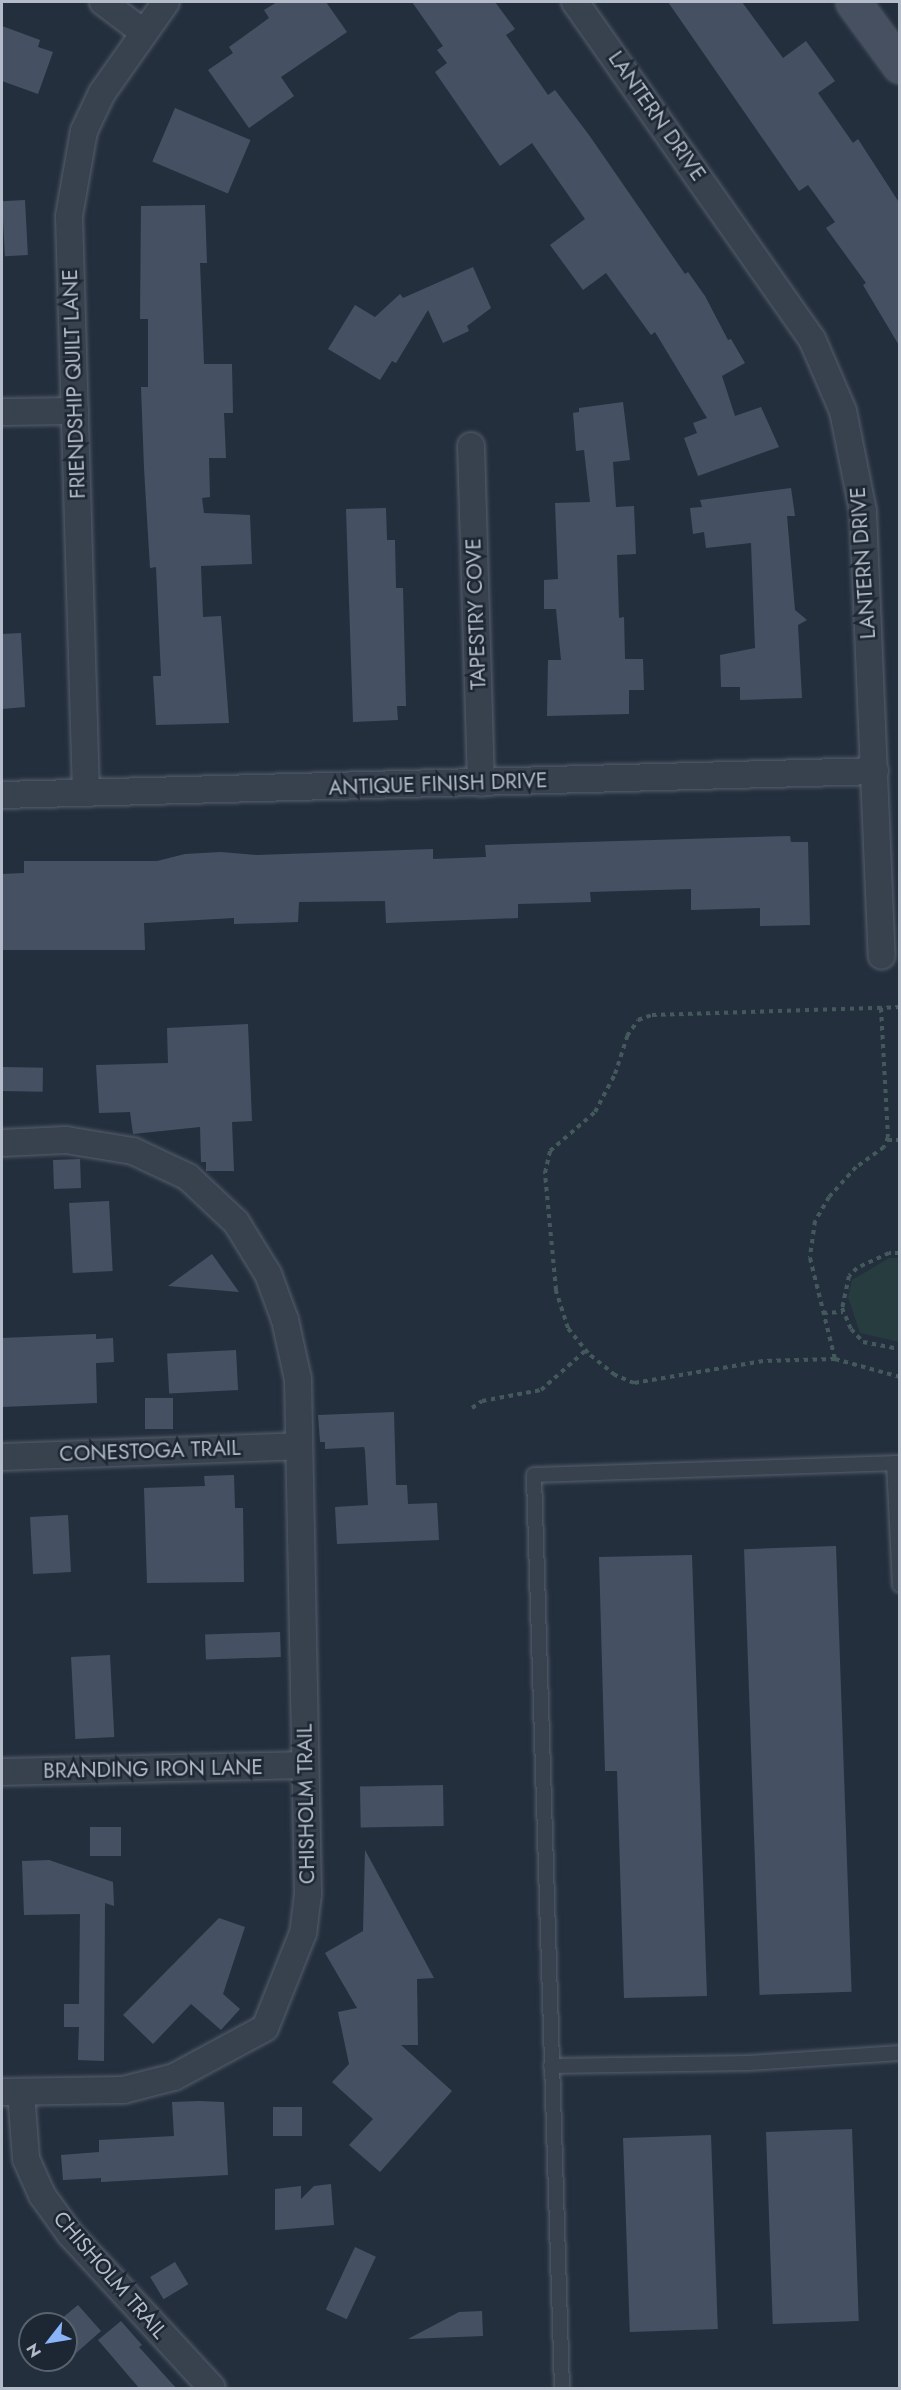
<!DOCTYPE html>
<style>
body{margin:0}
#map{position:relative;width:901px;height:2390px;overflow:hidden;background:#242f3e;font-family:Jost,sans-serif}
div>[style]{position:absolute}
.green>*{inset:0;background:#263c3f}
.building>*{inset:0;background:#455162;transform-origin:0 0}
.path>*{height:4px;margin-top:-2px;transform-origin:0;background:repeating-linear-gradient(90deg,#44595c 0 4.5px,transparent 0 9px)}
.roads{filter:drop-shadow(0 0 2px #565f6c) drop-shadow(0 0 2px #565f6c)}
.service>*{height:14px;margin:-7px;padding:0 7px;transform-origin:7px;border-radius:7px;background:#38414e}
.minor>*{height:26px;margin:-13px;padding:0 13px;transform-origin:13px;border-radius:13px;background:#38414e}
.secondary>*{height:33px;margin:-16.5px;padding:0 16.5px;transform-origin:16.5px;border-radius:16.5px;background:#465061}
span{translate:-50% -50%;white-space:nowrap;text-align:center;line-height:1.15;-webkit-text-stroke:5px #1d2633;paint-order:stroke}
.street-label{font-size:21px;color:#b4bcc9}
.frame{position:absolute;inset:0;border:3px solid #b4bcc9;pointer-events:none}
.north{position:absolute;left:18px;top:2312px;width:60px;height:60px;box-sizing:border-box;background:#1d2633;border:2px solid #59626f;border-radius:50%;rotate:239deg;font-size:16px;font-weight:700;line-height:24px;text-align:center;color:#b4bcc9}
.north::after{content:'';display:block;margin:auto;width:21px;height:27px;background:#8ab4f8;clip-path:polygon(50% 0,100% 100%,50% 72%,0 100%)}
</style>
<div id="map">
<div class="green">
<i style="clip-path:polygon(889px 1258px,899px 1258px,899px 1342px,860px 1333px,848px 1297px,852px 1280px)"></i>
</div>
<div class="building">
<i style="clip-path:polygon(277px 2px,326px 2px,347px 32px,281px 77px,294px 96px,249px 128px,208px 70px,233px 53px,229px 47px,269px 18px,264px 10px)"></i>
<i style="clip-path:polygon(412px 2px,495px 2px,515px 29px,506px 35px,548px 95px,555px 90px,589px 135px,685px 274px,688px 272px,705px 296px,728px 340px,731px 339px,745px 363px,722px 376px,735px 416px,761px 407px,779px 447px,698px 476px,684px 438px,697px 433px,693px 423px,707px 418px,655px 332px,651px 335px,606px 273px,583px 290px,550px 245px,585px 219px,532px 143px,500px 166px,435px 72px,447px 63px,437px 50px,443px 46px)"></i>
<i style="clip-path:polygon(668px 2px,742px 2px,783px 58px,806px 41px,835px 81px,818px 93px,853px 143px,858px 139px,900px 204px,900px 347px,863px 285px,866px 283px,826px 228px,835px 222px,808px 185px,799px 191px)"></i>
<i style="clip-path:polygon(2px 26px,40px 40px,38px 47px,53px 52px,38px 94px,2px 81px)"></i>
<i style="left:175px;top:108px;width:82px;height:58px;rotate:23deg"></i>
<i style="left:25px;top:200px;width:55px;height:23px;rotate:87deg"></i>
<i style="clip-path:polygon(205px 205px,207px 263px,200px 263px,204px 364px,232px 364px,233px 413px,224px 413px,226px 458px,209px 458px,210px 497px,202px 498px,204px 513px,250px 515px,252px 564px,201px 566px,203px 617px,221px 616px,229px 723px,156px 725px,153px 676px,161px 676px,156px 567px,150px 568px,144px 468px,141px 387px,148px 387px,148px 319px,140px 319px,141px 206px)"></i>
<i style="clip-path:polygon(473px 267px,491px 308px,467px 326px,469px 331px,443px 343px,428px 310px,396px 363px,392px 361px,380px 380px,328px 349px,355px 305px,375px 317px,400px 294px,403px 298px)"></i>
<i style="clip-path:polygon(623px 402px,630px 460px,613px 462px,616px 507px,634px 506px,636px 554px,617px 555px,619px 618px,624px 617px,625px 659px,643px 659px,644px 690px,629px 690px,629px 714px,547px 716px,548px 660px,561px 660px,556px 609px,544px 609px,544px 580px,558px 579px,555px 503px,590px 502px,584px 450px,576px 451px,573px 413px,579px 412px,579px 408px)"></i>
<i style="clip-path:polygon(791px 488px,795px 516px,787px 516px,795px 610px,807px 620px,798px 625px,802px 698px,740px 700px,740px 687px,721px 687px,720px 655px,755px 648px,751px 543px,706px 548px,704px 532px,693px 534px,690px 508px,702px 507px,700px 500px)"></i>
<i style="clip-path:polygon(386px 508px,387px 540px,395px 540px,396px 588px,403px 588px,406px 706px,397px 706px,398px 720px,353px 722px,346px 509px)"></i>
<i style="clip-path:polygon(21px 633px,25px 707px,2px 709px,2px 634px)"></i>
<i style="clip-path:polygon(790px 836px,791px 842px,808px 842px,810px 925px,760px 926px,760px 908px,691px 910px,691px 889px,590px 892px,591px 902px,518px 904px,518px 918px,386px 923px,385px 901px,299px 902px,298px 922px,234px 924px,234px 918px,144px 923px,145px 950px,2px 950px,2px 874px,24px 873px,24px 861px,157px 861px,185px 854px,221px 852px,257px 855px,433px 849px,433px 859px,486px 857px,485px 845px)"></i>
<i style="clip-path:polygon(248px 1024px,252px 1121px,232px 1122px,234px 1171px,206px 1171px,206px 1162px,201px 1162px,200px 1127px,133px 1134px,130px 1112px,99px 1113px,96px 1065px,168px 1063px,167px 1028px)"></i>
<i style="left:2px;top:1067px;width:41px;height:24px;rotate:1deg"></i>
<i style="left:80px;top:1159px;width:29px;height:27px;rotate:88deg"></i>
<i style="left:109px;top:1201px;width:70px;height:40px;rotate:87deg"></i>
<i style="clip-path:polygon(212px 1254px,239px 1292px,168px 1286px)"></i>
<i style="clip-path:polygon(96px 1334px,96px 1339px,113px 1338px,114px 1362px,96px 1363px,97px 1403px,2px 1407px,2px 1338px)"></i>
<i style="left:236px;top:1350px;width:40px;height:69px;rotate:87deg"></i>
<i style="left:145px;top:1398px;width:28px;height:31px"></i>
<i style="clip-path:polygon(394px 1412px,396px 1485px,407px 1485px,408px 1504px,437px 1503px,439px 1540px,337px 1544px,335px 1507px,368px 1505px,365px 1451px,364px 1447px,325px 1449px,325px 1442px,320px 1442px,318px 1415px)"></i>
<i style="clip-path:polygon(234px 1475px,235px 1508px,243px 1508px,244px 1582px,147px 1583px,144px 1488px,205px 1486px,204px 1476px)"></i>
<i style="left:68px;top:1515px;width:57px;height:38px;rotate:87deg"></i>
<i style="left:836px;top:1546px;width:446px;height:92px;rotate:88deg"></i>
<i style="clip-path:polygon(692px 1555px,707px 1996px,624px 1998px,617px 1771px,605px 1771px,599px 1557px)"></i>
<i style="left:280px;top:1632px;width:25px;height:75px;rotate:88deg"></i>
<i style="left:110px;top:1655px;width:82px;height:39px;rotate:87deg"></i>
<i style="left:443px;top:1785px;width:41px;height:83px;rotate:89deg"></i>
<i style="left:90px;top:1827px;width:31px;height:29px"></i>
<i style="clip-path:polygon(365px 1850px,434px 1978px,417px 1979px,418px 2045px,401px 2045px,452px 2091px,380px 2172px,349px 2145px,373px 2119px,332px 2082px,349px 2064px,338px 2012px,357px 2008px,325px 1953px,363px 1931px)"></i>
<i style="clip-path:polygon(49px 1860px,113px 1882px,114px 1906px,105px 1903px,104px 2061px,78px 2060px,79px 2027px,64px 2027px,64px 2004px,79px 2004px,80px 1914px,24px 1915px,22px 1861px)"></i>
<i style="clip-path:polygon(219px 1918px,245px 1927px,223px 1994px,240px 2009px,221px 2030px,191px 2004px,153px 2044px,123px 2015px)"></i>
<i style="clip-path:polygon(199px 2101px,224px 2102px,228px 2175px,101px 2182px,101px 2178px,63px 2180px,61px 2155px,99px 2152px,99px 2140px,174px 2136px,172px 2102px)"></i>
<i style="left:273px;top:2107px;width:29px;height:29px"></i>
<i style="left:852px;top:2129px;width:192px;height:86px;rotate:88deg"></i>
<i style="left:711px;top:2135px;width:194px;height:88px;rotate:88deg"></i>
<i style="clip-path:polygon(331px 2184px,334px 2225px,275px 2230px,275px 2189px,301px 2186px,301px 2199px,314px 2186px)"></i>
<i style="left:355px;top:2247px;width:23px;height:69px;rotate:25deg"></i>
<i style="left:175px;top:2262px;width:26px;height:29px;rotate:59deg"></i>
<i style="clip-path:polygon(78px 2305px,101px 2331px,66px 2362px,66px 2324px,55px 2324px)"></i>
<i style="clip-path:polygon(482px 2311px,483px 2336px,408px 2339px,459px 2312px)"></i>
<i style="clip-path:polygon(121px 2321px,142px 2345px,139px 2347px,176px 2388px,139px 2388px,98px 2340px)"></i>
</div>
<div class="path">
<i style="left:900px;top:1007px;width:19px;rotate:177deg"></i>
<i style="left:881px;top:1008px;width:129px;rotate:86.9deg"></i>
<i style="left:888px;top:1137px;width:11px;rotate:112deg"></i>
<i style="left:884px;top:1147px;width:34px;rotate:144deg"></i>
<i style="left:856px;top:1167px;width:40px;rotate:132deg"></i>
<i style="left:829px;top:1197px;width:28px;rotate:120deg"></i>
<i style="left:815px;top:1221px;width:37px;rotate:98deg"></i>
<i style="left:810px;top:1258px;width:104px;rotate:76.1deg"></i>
<i style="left:835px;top:1359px;width:67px;rotate:15.5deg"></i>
<i style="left:887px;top:1140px;width:13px"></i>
<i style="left:900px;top:1253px;width:11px;rotate:180deg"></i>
<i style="left:889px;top:1253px;width:35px;rotate:155deg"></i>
<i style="left:857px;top:1268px;width:11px;rotate:135deg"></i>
<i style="left:849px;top:1276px;width:33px;rotate:102deg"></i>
<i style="left:842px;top:1308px;width:23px;rotate:67deg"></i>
<i style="left:851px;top:1329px;width:18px;rotate:47deg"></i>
<i style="left:863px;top:1342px;width:38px;rotate:11deg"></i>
<i style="left:823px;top:1313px;width:20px;rotate:-3deg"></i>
<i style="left:835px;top:1359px;width:72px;rotate:178.4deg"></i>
<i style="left:763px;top:1361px;width:131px;rotate:170.3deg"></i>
<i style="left:634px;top:1383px;width:21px;rotate:-157deg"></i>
<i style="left:615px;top:1375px;width:35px;rotate:-141deg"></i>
<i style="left:588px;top:1353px;width:32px;rotate:-129deg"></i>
<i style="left:568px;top:1328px;width:40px;rotate:-108deg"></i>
<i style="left:556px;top:1290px;width:118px;rotate:-95.4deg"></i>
<i style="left:545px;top:1173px;width:23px;rotate:-77deg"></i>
<i style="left:550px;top:1151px;width:60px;rotate:-40.9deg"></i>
<i style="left:595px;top:1112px;width:43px;rotate:-62.2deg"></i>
<i style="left:615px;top:1074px;width:40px;rotate:-72deg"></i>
<i style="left:627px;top:1036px;width:19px;rotate:-55deg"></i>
<i style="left:638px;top:1020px;width:15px;rotate:-20deg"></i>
<i style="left:652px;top:1015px;width:229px;rotate:-1.8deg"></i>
<i style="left:472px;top:1408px;width:12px;rotate:-35deg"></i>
<i style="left:482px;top:1401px;width:60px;rotate:-10.6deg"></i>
<i style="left:541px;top:1390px;width:60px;rotate:-41.6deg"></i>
</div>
<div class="roads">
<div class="service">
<i style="left:894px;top:1463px;width:122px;rotate:87.2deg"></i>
<i style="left:551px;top:2066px;width:198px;rotate:-0.9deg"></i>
<i style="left:749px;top:2063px;width:151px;rotate:-3.8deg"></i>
<i style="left:562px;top:2388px;width:913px;rotate:-91.76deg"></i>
<i style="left:534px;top:1475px;width:366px;rotate:-1.9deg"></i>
</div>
<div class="minor">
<i style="left:103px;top:2px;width:50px;rotate:36.9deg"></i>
<i style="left:575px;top:2px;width:412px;rotate:54.9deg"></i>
<i style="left:812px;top:339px;width:78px;rotate:66.7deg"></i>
<i style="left:843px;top:411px;width:102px;rotate:78.7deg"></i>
<i style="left:863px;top:511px;width:445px;rotate:87.6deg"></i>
<i style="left:2px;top:412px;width:73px;rotate:-0.8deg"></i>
<i style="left:471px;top:446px;width:337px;rotate:88.3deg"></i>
<i style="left:86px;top:793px;width:577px;rotate:-91.69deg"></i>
<i style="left:69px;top:216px;width:86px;rotate:-80deg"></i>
<i style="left:84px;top:131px;width:42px;rotate:-64.7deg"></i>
<i style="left:102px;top:93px;width:111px;rotate:-54.9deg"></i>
<i style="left:2px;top:795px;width:873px;rotate:-1.57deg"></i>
<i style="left:2px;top:1143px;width:64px;rotate:-2.7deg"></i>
<i style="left:66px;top:1140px;width:68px;rotate:9.3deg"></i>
<i style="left:133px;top:1151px;width:61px;rotate:25.3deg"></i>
<i style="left:188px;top:1177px;width:66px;rotate:43.2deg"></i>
<i style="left:236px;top:1222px;width:61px;rotate:58.4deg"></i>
<i style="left:268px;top:1274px;width:49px;rotate:69.7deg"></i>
<i style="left:285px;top:1320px;width:60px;rotate:77.6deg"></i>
<i style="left:298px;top:1379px;width:515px;rotate:88.89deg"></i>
<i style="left:308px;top:1894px;width:39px;rotate:97deg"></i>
<i style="left:303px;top:1933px;width:102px;rotate:111.8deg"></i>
<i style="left:265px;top:2028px;width:103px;rotate:151.7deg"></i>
<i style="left:174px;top:2077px;width:53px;rotate:165.7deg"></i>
<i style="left:123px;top:2090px;width:121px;rotate:179.1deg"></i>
<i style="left:2px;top:1457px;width:297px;rotate:-2.1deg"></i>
<i style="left:2px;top:1772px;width:303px;rotate:-1.3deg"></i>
<i style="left:21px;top:2092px;width:67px;rotate:85.7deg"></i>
<i style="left:26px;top:2159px;width:39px;rotate:66deg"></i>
<i style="left:42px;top:2195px;width:48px;rotate:54.3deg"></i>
<i style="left:70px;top:2234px;width:209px;rotate:47.3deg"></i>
</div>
<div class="secondary">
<i style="left:853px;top:2px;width:79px;rotate:53.7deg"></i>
</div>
</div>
<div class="street-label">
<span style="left:657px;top:116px;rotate:55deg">LANTERN DRIVE</span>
<span style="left:74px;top:384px;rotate:-92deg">FRIENDSHIP QUILT LANE</span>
<span style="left:863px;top:563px;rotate:-94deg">LANTERN DRIVE</span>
<span style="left:476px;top:614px;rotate:-92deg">TAPESTRY COVE</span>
<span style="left:438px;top:784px;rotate:-2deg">ANTIQUE FINISH DRIVE</span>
<span style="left:150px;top:1451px;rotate:-2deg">CONESTOGA TRAIL</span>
<span style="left:153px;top:1769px;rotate:-1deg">BRANDING IRON LANE</span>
<span style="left:306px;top:1804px;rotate:-91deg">CHISHOLM TRAIL</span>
<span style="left:110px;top:2275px;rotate:49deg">CHISHOLM TRAIL</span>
</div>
<div class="frame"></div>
<div class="north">N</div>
</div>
